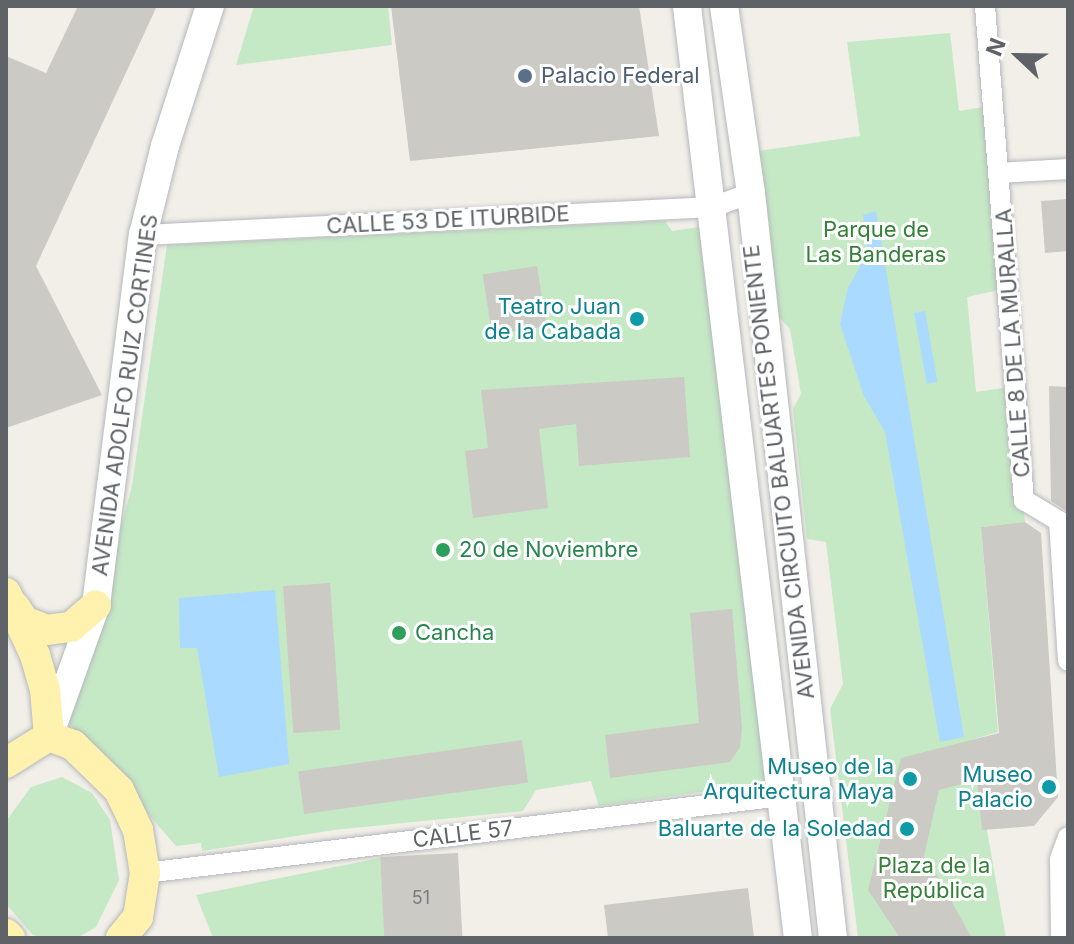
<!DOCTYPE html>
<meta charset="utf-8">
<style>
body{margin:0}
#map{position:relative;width:1074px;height:944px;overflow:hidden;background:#f1efe8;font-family:Inter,sans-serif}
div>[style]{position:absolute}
.green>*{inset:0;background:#c5e8c5}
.water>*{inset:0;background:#aadaff;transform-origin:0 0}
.building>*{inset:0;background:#cccac5;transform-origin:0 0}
.roads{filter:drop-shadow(0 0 2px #b5b8bc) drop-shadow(0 0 2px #b5b8bc)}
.minor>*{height:20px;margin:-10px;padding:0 10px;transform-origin:10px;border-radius:10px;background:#fff}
.secondary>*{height:28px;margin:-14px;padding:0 14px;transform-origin:14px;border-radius:14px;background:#fff}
.primary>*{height:30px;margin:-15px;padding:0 15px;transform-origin:15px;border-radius:15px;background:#fff2af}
.dots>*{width:22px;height:22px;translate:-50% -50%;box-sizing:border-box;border:4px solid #fff;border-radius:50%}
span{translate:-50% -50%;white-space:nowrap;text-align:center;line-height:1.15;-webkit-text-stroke:6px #fff;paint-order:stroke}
.number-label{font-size:18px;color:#7a7d7f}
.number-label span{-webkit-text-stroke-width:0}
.service-label{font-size:22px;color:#4e5e75}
.left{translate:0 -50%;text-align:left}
.street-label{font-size:22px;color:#5f6368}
.park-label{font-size:22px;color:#348238}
.culture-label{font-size:22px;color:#0d838f}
.right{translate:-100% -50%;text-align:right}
.leisure-label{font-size:22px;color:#27864d}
.frame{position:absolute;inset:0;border:8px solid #5f6368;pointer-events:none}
.north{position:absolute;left:978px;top:16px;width:80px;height:80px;-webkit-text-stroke:6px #fff;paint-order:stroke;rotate:292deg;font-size:22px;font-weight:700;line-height:32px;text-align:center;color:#5f6368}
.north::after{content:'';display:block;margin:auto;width:28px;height:36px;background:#5f6368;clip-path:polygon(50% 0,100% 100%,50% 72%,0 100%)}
</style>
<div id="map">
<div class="green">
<i style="clip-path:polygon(254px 6px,388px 6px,392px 45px,236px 65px)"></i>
<i style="clip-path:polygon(950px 33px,959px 111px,984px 107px,1003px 289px,967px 297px,976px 392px,1010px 387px,1025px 522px,981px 527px,998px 732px,971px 740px,1006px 938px,858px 938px,830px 709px,843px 684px,826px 542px,807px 539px,793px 409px,801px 394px,790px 329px,779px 317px,752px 152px,860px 136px,847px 42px)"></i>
<i style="clip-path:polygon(665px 221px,672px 231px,706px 226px,768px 783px,599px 806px,591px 781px,536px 790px,523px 811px,334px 830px,202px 851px,201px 843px,176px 846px,68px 722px,132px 486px,167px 245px)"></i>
<i style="clip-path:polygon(62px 777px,92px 793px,110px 820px,119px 880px,96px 927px,77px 938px,44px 938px,33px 935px,6px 904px,6px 821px,31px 787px)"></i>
<i style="clip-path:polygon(380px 858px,385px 938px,213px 938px,196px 895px)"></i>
</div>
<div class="water">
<i style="clip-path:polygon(876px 211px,964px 737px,940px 742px,885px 432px,864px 396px,840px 324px,848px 288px,867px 253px,863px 215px)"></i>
<i style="left:925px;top:311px;width:72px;height:11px;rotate:80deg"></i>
<i style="clip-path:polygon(275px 590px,289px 764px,219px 777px,197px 648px,180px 648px,179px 598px)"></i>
</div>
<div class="building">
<i style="clip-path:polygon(78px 6px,157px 6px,36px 266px,102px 395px,6px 428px,6px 56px,46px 73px)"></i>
<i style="clip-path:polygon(391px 6px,639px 6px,659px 136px,410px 161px)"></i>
<i style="clip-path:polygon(1068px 199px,1068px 251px,1045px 253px,1041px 201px)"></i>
<i style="left:537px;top:266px;width:61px;height:55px;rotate:81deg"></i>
<i style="clip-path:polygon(684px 377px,690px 457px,579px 466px,576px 424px,539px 429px,548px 508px,473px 518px,465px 451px,488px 448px,481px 390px)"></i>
<i style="clip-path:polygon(1049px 386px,1068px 387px,1068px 512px,1051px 501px)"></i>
<i style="clip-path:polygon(1025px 522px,1041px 533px,1058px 797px,1034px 826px,982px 830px,977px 780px,939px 790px,921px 869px,935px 872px,972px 938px,900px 938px,868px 890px,901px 758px,999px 733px,981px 527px)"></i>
<i style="left:330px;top:583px;width:147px;height:47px;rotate:86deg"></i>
<i style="clip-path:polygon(732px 609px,742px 728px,740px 747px,730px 762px,610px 778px,605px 735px,699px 723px,690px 613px)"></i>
<i style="left:522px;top:740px;width:43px;height:226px;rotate:82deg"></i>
<i style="left:458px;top:853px;width:85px;height:78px;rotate:87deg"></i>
<i style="clip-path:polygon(748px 888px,754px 938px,608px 938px,604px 905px)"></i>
</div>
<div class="roads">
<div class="minor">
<i style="left:985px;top:6px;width:496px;rotate:85.5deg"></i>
<i style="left:1024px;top:500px;width:41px;rotate:31deg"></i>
<i style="left:1059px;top:521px;width:140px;rotate:86.3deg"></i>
<i style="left:998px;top:173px;width:70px;rotate:-3.3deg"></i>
<i style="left:143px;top:235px;width:571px;rotate:-2.81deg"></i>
<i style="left:713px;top:207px;width:40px;rotate:-20.2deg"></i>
<i style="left:145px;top:873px;width:642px;rotate:-6.89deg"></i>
<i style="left:1061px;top:938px;width:79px;rotate:-90.7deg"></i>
<i style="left:1060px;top:859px;width:23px;rotate:-70deg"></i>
</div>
<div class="secondary">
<i style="left:687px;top:6px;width:939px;rotate:83.21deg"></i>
<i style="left:724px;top:6px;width:189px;rotate:81.8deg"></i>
<i style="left:751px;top:193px;width:749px;rotate:83.72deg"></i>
<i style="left:49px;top:736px;width:139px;rotate:-70.3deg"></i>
<i style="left:96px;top:605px;width:373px;rotate:-82.8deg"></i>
<i style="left:143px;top:235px;width:92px;rotate:-76.1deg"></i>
<i style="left:165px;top:146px;width:147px;rotate:-72.2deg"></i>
</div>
<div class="primary">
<i style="left:6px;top:593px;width:68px;rotate:64.9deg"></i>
<i style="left:35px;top:655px;width:36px;rotate:74deg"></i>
<i style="left:45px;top:690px;width:46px;rotate:85deg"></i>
<i style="left:15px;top:607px;width:17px;rotate:57deg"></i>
<i style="left:24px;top:621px;width:24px;rotate:22deg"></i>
<i style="left:46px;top:630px;width:25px;rotate:-7deg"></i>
<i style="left:71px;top:627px;width:33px;rotate:-41deg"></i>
<i style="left:6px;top:763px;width:51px;rotate:-32.1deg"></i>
<i style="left:49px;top:736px;width:26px;rotate:21deg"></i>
<i style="left:73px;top:745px;width:64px;rotate:44.4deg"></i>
<i style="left:119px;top:790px;width:44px;rotate:64.6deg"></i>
<i style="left:138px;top:830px;width:44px;rotate:80.8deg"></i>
<i style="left:145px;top:873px;width:45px;rotate:99deg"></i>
<i style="left:138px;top:917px;width:27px;rotate:129deg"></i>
<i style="left:6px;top:934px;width:6px;rotate:45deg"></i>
</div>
</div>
<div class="dots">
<i style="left:525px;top:76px;background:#5c6f8a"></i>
<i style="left:637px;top:319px;background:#0f9aa8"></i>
<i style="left:443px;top:550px;background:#2e9e5b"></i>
<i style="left:399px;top:633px;background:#2e9e5b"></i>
<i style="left:910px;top:779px;background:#0f9aa8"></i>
<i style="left:1049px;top:787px;background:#0f9aa8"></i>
<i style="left:907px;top:829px;background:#0f9aa8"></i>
</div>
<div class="number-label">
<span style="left:421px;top:898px">51</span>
</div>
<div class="service-label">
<span class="left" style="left:541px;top:76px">Palacio Federal</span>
</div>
<div class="street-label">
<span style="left:448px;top:220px;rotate:-3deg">CALLE 53 DE ITURBIDE</span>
<span style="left:1013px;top:343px;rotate:-94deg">CALLE 8 DE LA MURALLA</span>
<span style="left:125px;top:395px;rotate:-82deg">AVENIDA ADOLFO RUIZ CORTINES</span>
<span style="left:779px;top:472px;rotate:-97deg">AVENIDA CIRCUITO BALUARTES PONIENTE</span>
<span style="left:463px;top:834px;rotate:-7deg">CALLE 57</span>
</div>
<div class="park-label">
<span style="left:876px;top:242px">Parque de<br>Las Banderas</span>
<span style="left:934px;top:878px">Plaza de la<br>República</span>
</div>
<div class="culture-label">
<span class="right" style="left:621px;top:319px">Teatro Juan<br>de la Cabada</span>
<span class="right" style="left:894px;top:779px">Museo de la<br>Arquitectura Maya</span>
<span class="right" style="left:1033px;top:787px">Museo<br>Palacio</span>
<span class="right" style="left:891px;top:829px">Baluarte de la Soledad</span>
</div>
<div class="leisure-label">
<span class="left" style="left:459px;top:550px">20 de Noviembre</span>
<span class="left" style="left:415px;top:633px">Cancha</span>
</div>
<div class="frame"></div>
<div class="north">N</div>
</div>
